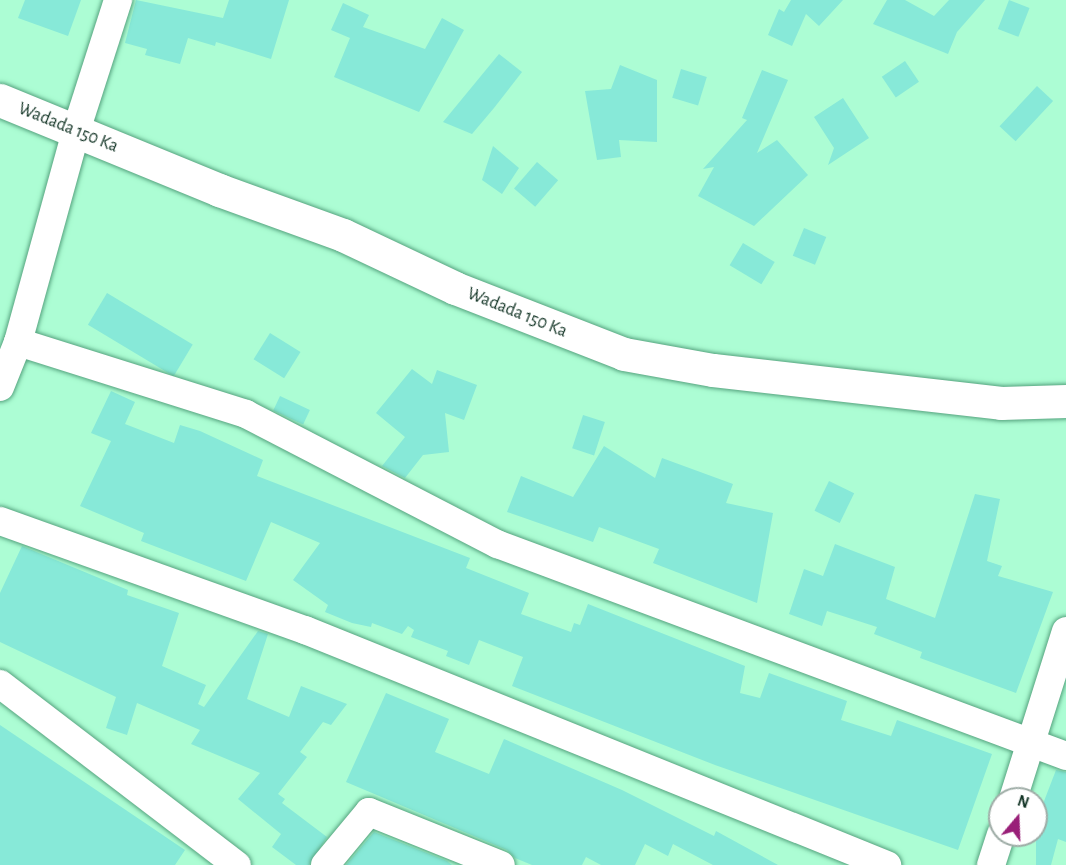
<!DOCTYPE html>
<style>
body{margin:0}
#map{position:relative;width:1066px;height:865px;overflow:hidden;background:#acfdd4;font-family:"Alegreya Sans",sans-serif}
div>[style]{position:absolute}
.building>*{inset:0;background:#87e9d8;transform-origin:0 0}
.roads{filter:drop-shadow(0 0 2px #55a37e) drop-shadow(0 0 2px #55a37e)}
.minor>*{height:28px;margin:-14px;padding:0 14px;transform-origin:14px;border-radius:14px;background:#fff}
.tertiary>*{height:33px;margin:-16.5px;padding:0 16.5px;transform-origin:16.5px;border-radius:16.5px;background:#fff}
span{translate:-50% -50%;white-space:nowrap;text-align:center;line-height:1.15;-webkit-text-stroke:4.5px #fff;paint-order:stroke}
.street-label{font-size:18px;color:#103223}
.north{position:absolute;left:988px;top:787px;width:60px;height:60px;box-sizing:border-box;background:#fff;border:2px solid #9fada7;border-radius:50%;rotate:19deg;font-size:16px;font-weight:700;line-height:24px;text-align:center;color:#103223}
.north::after{content:'';display:block;margin:auto;width:21px;height:27px;background:#991f78;clip-path:polygon(50% 0,100% 100%,50% 72%,0 100%)}
</style>
<div id="map">
<div class="building">
<i style="clip-path:polygon(25px 0,81px 0,68px 36px,18px 18px)"></i>
<i style="clip-path:polygon(136px 0,223px 18px,229px 0,289px 0,271px 59px,216px 42px,215px 46px,188px 38px,180px 64px,145px 55px,147px 49px,125px 43px)"></i>
<i style="clip-path:polygon(791px 0,843px 0,819px 26px,806px 14px,792px 46px,768px 35px,779px 9px,784px 12px)"></i>
<i style="clip-path:polygon(887px 0,905px 0,934px 16px,949px 0,985px 0,957px 32px,948px 54px,873px 24px)"></i>
<i style="left:1009px;top:0;width:22px;height:31px;rotate:21deg"></i>
<i style="clip-path:polygon(343px 3px,369px 15px,363px 27px,425px 49px,442px 18px,464px 30px,419px 112px,334px 77px,350px 38px,331px 30px)"></i>
<i style="clip-path:polygon(499px 54px,522px 72px,494px 108px,472px 134px,443px 122px)"></i>
<i style="left:905px;top:61px;width:25px;height:28px;rotate:56deg"></i>
<i style="clip-path:polygon(620px 65px,657px 80px,657px 142px,619px 140px,621px 157px,597px 160px,585px 91px,611px 89px)"></i>
<i style="left:681px;top:69px;width:27px;height:30px;rotate:17deg"></i>
<i style="clip-path:polygon(762px 70px,788px 80px,757px 153px,777px 140px,808px 175px,754px 226px,698px 196px,714px 167px,703px 169px,747px 120px,742px 118px)"></i>
<i style="left:1037px;top:86px;width:22px;height:55px;rotate:43deg"></i>
<i style="clip-path:polygon(843px 98px,869px 138px,828px 165px,834px 148px,814px 117px)"></i>
<i style="clip-path:polygon(493px 146px,519px 168px,502px 194px,482px 180px)"></i>
<i style="left:537px;top:162px;width:28px;height:35px;rotate:41deg"></i>
<i style="left:804px;top:228px;width:24px;height:30px;rotate:22deg"></i>
<i style="left:743px;top:243px;width:37px;height:26px;rotate:31deg"></i>
<i style="left:107px;top:293px;width:100px;height:37px;rotate:31deg"></i>
<i style="left:270px;top:333px;width:36px;height:31px;rotate:32deg"></i>
<i style="clip-path:polygon(412px 369px,432px 384px,437px 370px,477px 385px,464px 420px,445px 413px,449px 452px,423px 455px,405px 478px,382px 466px,405px 437px,376px 413px)"></i>
<i style="clip-path:polygon(111px 391px,135px 402px,125px 424px,174px 443px,180px 425px,200px 431px,263px 460px,257px 476px,470px 558px,466px 568px,529px 593px,521px 614px,571px 632px,574px 623px,580px 625px,588px 604px,745px 666px,740px 693px,760px 698px,769px 673px,847px 701px,841px 720px,891px 736px,897px 720px,992px 754px,958px 850px,715px 765px,512px 686px,523px 657px,479px 640px,469px 665px,446px 656px,448px 651px,411px 637px,414px 630px,408px 626px,402px 634px,372px 623px,371px 627px,352px 623px,325px 612px,328px 605px,293px 580px,320px 543px,271px 522px,246px 581px,141px 541px,144px 533px,80px 506px,111px 441px,91px 433px)"></i>
<i style="left:280px;top:396px;width:33px;height:16px;rotate:25deg"></i>
<i style="left:583px;top:415px;width:23px;height:35px;rotate:18deg"></i>
<i style="clip-path:polygon(604px 446px,655px 478px,662px 458px,733px 484px,726px 503px,773px 513px,757px 603px,653px 563px,659px 549px,599px 527px,593px 542px,507px 512px,521px 476px,573px 497px)"></i>
<i style="left:829px;top:481px;width:28px;height:33px;rotate:26deg"></i>
<i style="clip-path:polygon(975px 494px,1000px 499px,987px 561px,1002px 566px,998px 576px,1053px 592px,1016px 693px,920px 658px,922px 652px,874px 634px,877px 627px,827px 611px,822px 626px,789px 614px,804px 569px,823px 576px,835px 544px,895px 567px,886px 599px,935px 618px)"></i>
<i style="clip-path:polygon(22px 546px,128px 590px,127px 595px,179px 613px,162px 666px,206px 685px,198px 704px,204px 707px,258px 631px,268px 634px,247px 699px,289px 717px,301px 686px,347px 704px,331px 725px,323px 722px,300px 752px,307px 757px,278px 794px,285px 799px,282px 803px,327px 837px,309px 865px,296px 865px,272px 847px,281px 834px,238px 799px,260px 773px,191px 744px,200px 730px,137px 703px,127px 735px,106px 728px,116px 697px,0 642px,0 593px)"></i>
<i style="clip-path:polygon(386px 693px,449px 719px,435px 752px,489px 774px,504px 739px,622px 790px,714px 836px,716px 831px,778px 865px,713px 865px,673px 844px,668px 856px,645px 844px,635px 865px,601px 865px,586px 857px,582px 865px,532px 865px,515px 858px,507px 850px,346px 782px)"></i>
<i style="clip-path:polygon(0 725px,185px 850px,175px 865px,0 865px)"></i>
<i style="clip-path:polygon(1056px 770px,1066px 772px,1066px 842px,1058px 839px,1051px 865px,1036px 865px,1036px 822px)"></i>
<i style="clip-path:polygon(374px 832px,447px 861px,452px 865px,346px 865px)"></i>
</div>
<div class="roads">
<div class="minor">
<i style="left:18px;top:342px;width:239px;rotate:17.5deg"></i>
<i style="left:246px;top:414px;width:283px;rotate:27.4deg"></i>
<i style="left:497px;top:544px;width:607px;rotate:20.43deg"></i>
<i style="left:0;top:387px;width:48px;rotate:-68.2deg"></i>
<i style="left:18px;top:342px;width:219px;rotate:-74.6deg"></i>
<i style="left:76px;top:131px;width:138px;rotate:-72.2deg"></i>
<i style="left:0;top:521px;width:324px;rotate:19.7deg"></i>
<i style="left:305px;top:630px;width:628px;rotate:21.99deg"></i>
<i style="left:0;top:684px;width:298px;rotate:37.4deg"></i>
<i style="left:1013px;top:799px;width:176px;rotate:-72.5deg"></i>
<i style="left:325px;top:865px;width:69px;rotate:-50.3deg"></i>
<i style="left:369px;top:812px;width:142px;rotate:21.9deg"></i>
<i style="left:991px;top:865px;width:32px;rotate:-72deg"></i>
</div>
<div class="tertiary">
<i style="left:0;top:100px;width:237px;rotate:22.3deg"></i>
<i style="left:219px;top:190px;width:132px;rotate:19.9deg"></i>
<i style="left:343px;top:235px;width:124px;rotate:25.3deg"></i>
<i style="left:455px;top:288px;width:181px;rotate:21.3deg"></i>
<i style="left:624px;top:354px;width:90px;rotate:10.2deg"></i>
<i style="left:713px;top:370px;width:290px;rotate:6.5deg"></i>
<i style="left:1001px;top:403px;width:65px;rotate:-1.8deg"></i>
</div>
</div>
<div class="street-label">
<span style="left:68px;top:128px;rotate:22deg">Wadada 150 Ka</span>
<span style="left:517px;top:313px;rotate:22deg">Wadada 150 Ka</span>
</div>
<div class="north">N</div>
</div>
